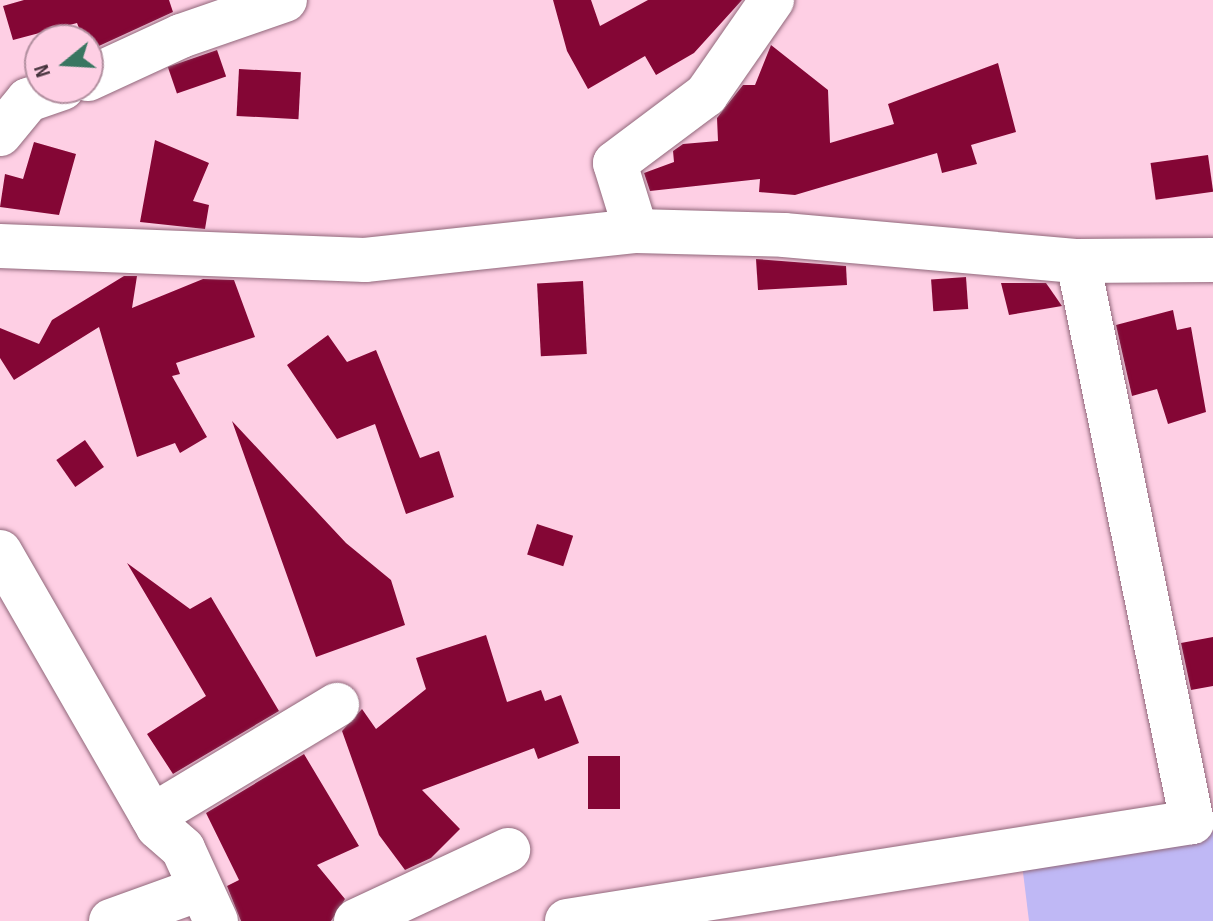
<!DOCTYPE html>
<style>
body{margin:0}
#map{position:relative;width:1213px;height:921px;overflow:hidden;background:#fecfe4;font-family:"Sofia Sans Condensed",sans-serif}
div>[style]{position:absolute}
.green>*{inset:0;background:#bfb8f5}
.building>*{inset:0;background:#840635;transform-origin:0 0}
.roads{filter:drop-shadow(0 0 2px #90677a) drop-shadow(0 0 2px #90677a)}
.minor>*{height:44px;margin:-22px;padding:0 22px;transform-origin:22px;border-radius:22px;background:#fff}
span{translate:-50% -50%;white-space:nowrap;text-align:center;line-height:1.15;-webkit-text-stroke:8px #fecfe4;paint-order:stroke}
.north{position:absolute;left:24px;top:24px;width:80px;height:80px;box-sizing:border-box;background:#fecfe4;border:2px solid #b390a0;border-radius:50%;rotate:252deg;font-size:22px;font-weight:700;line-height:32px;text-align:center;color:#43313a}
.north::after{content:'';display:block;margin:auto;width:28px;height:36px;background:#397661;clip-path:polygon(50% 0,100% 100%,50% 72%,0 100%)}
</style>
<div id="map">
<div class="green">
<i style="clip-path:polygon(1213px 832px,1213px 921px,1029px 921px,1021px 856px)"></i>
</div>
<div class="building">
<i style="clip-path:polygon(24px 0,169px 0,173px 12px,88px 51px,77px 23px,13px 40px,3px 6px)"></i>
<i style="clip-path:polygon(553px 0,591px 0,600px 26px,648px 0,742px 0,694px 53px,656px 75px,645px 56px,588px 89px,567px 51px)"></i>
<i style="clip-path:polygon(771px 45px,828px 90px,830px 143px,894px 124px,888px 104px,998px 63px,1016px 132px,971px 145px,977px 164px,942px 173px,937px 153px,795px 195px,759px 192px,760px 179px,650px 191px,644px 173px,674px 162px,673px 151px,683px 144px,718px 141px,717px 118px,743px 85px,755px 85px)"></i>
<i style="left:217px;top:50px;width:28px;height:52px;rotate:71deg"></i>
<i style="left:239px;top:69px;width:62px;height:47px;rotate:3deg"></i>
<i style="clip-path:polygon(155px 140px,209px 163px,193px 201px,209px 205px,205px 229px,140px 222px)"></i>
<i style="clip-path:polygon(34px 142px,76px 154px,59px 215px,0 207px,5px 174px,23px 179px)"></i>
<i style="left:1208px;top:155px;width:37px;height:58px;rotate:82deg"></i>
<i style="clip-path:polygon(756px 259px,846px 266px,847px 285px,758px 290px)"></i>
<i style="clip-path:polygon(124px 276px,137px 276px,132px 308px,203px 279px,234px 280px,255px 337px,176px 363px,180px 374px,172px 376px,207px 437px,180px 453px,175px 443px,137px 457px,99px 327px,14px 380px,0 358px,0 328px,39px 344px,52px 320px)"></i>
<i style="left:966px;top:277px;width:32px;height:35px;rotate:86deg"></i>
<i style="left:583px;top:281px;width:73px;height:46px;rotate:87deg"></i>
<i style="clip-path:polygon(1001px 283px,1046px 283px,1062px 306px,1009px 315px)"></i>
<i style="clip-path:polygon(1173px 310px,1177px 330px,1191px 327px,1206px 412px,1168px 424px,1157px 389px,1132px 396px,1116px 325px)"></i>
<i style="clip-path:polygon(328px 335px,347px 362px,376px 350px,420px 458px,439px 451px,454px 497px,406px 514px,375px 424px,337px 439px,287px 365px)"></i>
<i style="clip-path:polygon(232px 421px,346px 543px,391px 580px,405px 625px,316px 657px)"></i>
<i style="left:85px;top:440px;width:33px;height:35px;rotate:55deg"></i>
<i style="left:537px;top:524px;width:38px;height:32px;rotate:18deg"></i>
<i style="clip-path:polygon(127px 563px,190px 609px,211px 597px,279px 711px,173px 774px,147px 734px,206px 696px)"></i>
<i style="clip-path:polygon(486px 635px,507px 702px,541px 690px,545px 701px,561px 695px,579px 743px,538px 759px,534px 748px,422px 790px,460px 829px,431px 858px,405px 870px,379px 835px,342px 731px,362px 709px,376px 729px,426px 689px,416px 658px)"></i>
<i style="clip-path:polygon(1213px 637px,1213px 686px,1191px 690px,1181px 643px)"></i>
<i style="clip-path:polygon(304px 754px,359px 846px,317px 865px,345px 899px,331px 921px,241px 921px,227px 886px,239px 880px,206px 813px)"></i>
<i style="left:588px;top:756px;width:32px;height:53px"></i>
</div>
<div class="roads">
<div class="minor">
<i style="left:88px;top:79px;width:102px;rotate:-24.8deg"></i>
<i style="left:181px;top:36px;width:110px;rotate:-19.1deg"></i>
<i style="left:0;top:134px;width:44px;rotate:-50.5deg"></i>
<i style="left:28px;top:100px;width:36px;rotate:-19deg"></i>
<i style="left:636px;top:231px;width:71px;rotate:-107.2deg"></i>
<i style="left:615px;top:163px;width:114px;rotate:-36.8deg"></i>
<i style="left:706px;top:95px;width:116px;rotate:-55.2deg"></i>
<i style="left:0;top:246px;width:365px;rotate:2.2deg"></i>
<i style="left:365px;top:260px;width:273px;rotate:-6.1deg"></i>
<i style="left:636px;top:231px;width:148px;rotate:1.5deg"></i>
<i style="left:784px;top:235px;width:295px;rotate:5.1deg"></i>
<i style="left:1078px;top:261px;width:135px;rotate:-0.4deg"></i>
<i style="left:0;top:552px;width:317px;rotate:60.1deg"></i>
<i style="left:158px;top:827px;width:33px;rotate:41deg"></i>
<i style="left:183px;top:849px;width:79px;rotate:65.4deg"></i>
<i style="left:152px;top:816px;width:216px;rotate:-31deg"></i>
<i style="left:111px;top:921px;width:95px;rotate:-19.8deg"></i>
<i style="left:356px;top:921px;width:168px;rotate:-25deg"></i>
<i style="left:567px;top:921px;width:633px;rotate:-9deg"></i>
<i style="left:1192px;top:822px;width:572px;rotate:-101.49deg"></i>
</div>
</div>
<div class="north">N</div>
</div>
